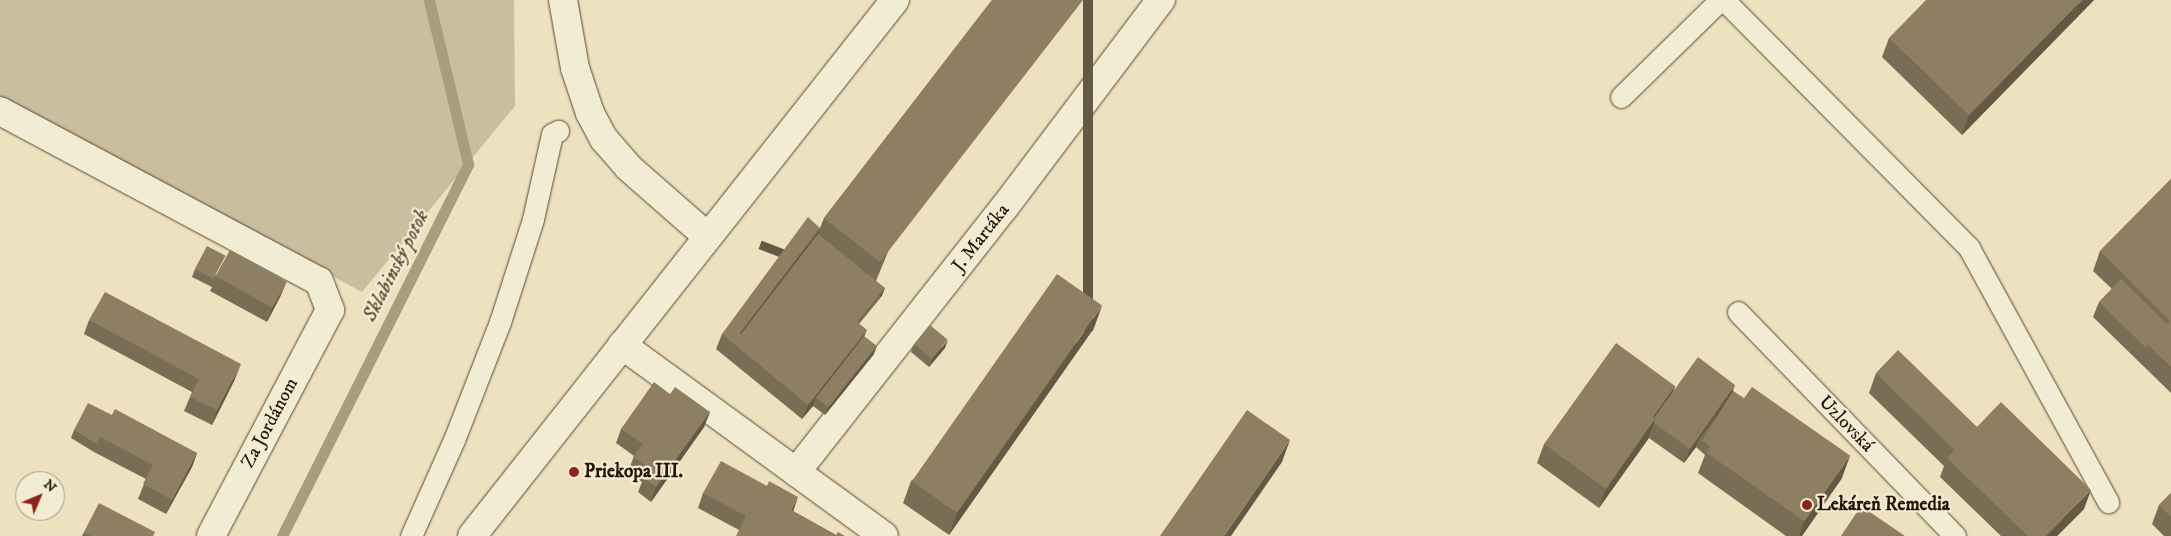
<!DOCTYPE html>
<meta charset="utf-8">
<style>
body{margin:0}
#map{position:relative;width:2171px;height:536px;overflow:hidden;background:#ede1bf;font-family:"IM FELL DW Pica",serif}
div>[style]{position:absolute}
.green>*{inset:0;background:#cbbe9f}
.stream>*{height:11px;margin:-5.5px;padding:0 5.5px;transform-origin:5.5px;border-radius:5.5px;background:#aa9c7e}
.roads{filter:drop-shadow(0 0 1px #584830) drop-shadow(0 0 1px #584830)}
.lane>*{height:21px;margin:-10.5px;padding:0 10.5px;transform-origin:10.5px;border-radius:10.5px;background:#f3ecd5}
.street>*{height:28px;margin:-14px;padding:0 14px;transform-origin:14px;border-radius:14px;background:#f3ecd5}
.secondary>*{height:28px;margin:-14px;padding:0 14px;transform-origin:14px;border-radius:14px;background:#f3ecd5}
.wall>*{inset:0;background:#7a6d55}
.shaded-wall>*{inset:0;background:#635945;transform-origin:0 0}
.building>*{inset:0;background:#8e7f63;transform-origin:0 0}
.dots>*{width:14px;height:14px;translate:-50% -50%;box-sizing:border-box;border:2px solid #f3ecd5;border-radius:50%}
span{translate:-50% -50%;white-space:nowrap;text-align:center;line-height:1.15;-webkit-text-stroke:4.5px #f3ecd5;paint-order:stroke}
.street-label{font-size:19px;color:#271500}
.poi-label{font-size:19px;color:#271500;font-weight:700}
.left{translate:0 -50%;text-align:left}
.water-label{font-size:20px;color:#5b4b32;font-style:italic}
.north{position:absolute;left:15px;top:471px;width:50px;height:50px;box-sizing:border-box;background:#f3ecd5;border:1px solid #a19680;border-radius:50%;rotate:45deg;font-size:14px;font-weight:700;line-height:20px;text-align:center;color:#271500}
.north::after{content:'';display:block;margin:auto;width:18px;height:22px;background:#8f2418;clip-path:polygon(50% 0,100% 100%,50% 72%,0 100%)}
</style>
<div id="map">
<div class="green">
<i style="clip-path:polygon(0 0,514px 0,515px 106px,362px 292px,0 96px)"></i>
</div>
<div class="stream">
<i style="left:282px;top:536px;width:416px;rotate:-63.4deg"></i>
<i style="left:468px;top:164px;width:169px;rotate:-103.4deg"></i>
</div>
<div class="roads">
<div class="lane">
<i style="left:1724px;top:0;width:349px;rotate:45.3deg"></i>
<i style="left:1969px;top:248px;width:290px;rotate:61.3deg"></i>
<i style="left:1621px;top:97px;width:139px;rotate:-44.4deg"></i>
<i style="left:1738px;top:312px;width:312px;rotate:45.9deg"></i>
<i style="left:411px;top:536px;width:105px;rotate:-65.9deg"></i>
<i style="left:454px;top:440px;width:127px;rotate:-68.7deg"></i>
<i style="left:500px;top:322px;width:108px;rotate:-72.2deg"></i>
<i style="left:533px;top:219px;width:87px;rotate:-77.4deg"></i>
<i style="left:552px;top:134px;width:7px;rotate:-27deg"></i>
</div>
<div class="street">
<i style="left:0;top:111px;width:361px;rotate:28.1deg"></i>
<i style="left:319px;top:281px;width:31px;rotate:69deg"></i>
<i style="left:330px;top:310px;width:255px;rotate:117.8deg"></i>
<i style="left:622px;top:345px;width:324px;rotate:36.1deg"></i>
<i style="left:796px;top:472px;width:336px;rotate:-51.8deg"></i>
<i style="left:1004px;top:208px;width:261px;rotate:-53deg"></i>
</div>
<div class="secondary">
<i style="left:563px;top:0;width:69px;rotate:80deg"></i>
<i style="left:575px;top:68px;width:47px;rotate:71.6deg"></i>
<i style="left:590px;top:113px;width:30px;rotate:62deg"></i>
<i style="left:604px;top:139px;width:37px;rotate:49deg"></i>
<i style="left:628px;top:167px;width:106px;rotate:41.2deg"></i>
<i style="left:472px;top:536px;width:683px;rotate:-51.72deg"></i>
</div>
</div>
<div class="wall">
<i style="clip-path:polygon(992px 0,876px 281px,882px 296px,859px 324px,864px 336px,874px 354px,825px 415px,813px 406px,802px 419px,716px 349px,722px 334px,820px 228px,824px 218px)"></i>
<i style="clip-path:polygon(2094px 0,1962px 135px,1882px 57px,1889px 38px)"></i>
<i style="clip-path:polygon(2171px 179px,2171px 393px,2093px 317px,2099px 302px,2112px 289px,2093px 271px,2100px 251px)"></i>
<i style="clip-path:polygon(195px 269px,281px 295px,267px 322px,210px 291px,212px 287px,192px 277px)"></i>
<i style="clip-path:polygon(89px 320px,235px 379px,212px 425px,184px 411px,192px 392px,84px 334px)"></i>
<i style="clip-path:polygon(1094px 328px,949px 535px,903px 503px,911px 481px)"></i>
<i style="clip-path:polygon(914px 344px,945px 348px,929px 367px,911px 352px)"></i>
<i style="clip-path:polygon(1876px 373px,1977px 427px,2084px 509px,2057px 536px,2001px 536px,1940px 477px,1944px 466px,1869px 393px)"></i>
<i style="clip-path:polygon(1675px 386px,1674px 391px,1733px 391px,1842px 478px,1802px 536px,1786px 536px,1698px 473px,1705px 455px,1696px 447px,1684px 463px,1649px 438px,1599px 508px,1537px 463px,1544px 444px)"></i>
<i style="clip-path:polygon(670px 394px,710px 412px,704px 427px,651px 502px,638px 492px,642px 482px,628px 472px,634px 456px,616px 443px,621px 429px)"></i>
<i style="clip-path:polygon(112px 415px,197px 453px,192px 467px,166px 514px,138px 499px,146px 479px,94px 452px,71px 438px,74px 430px)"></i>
<i style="clip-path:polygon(703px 493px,793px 511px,836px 535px,845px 536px,739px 530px,698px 508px)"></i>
<i style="clip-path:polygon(2171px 493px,2171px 536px,2164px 536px,2152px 524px,2159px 505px)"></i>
<i style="clip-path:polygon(84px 532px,153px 536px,82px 536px)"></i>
</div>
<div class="shaded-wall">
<i style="left:1083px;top:0;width:10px;height:331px"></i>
<i style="clip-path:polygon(2082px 0,2094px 0,1962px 135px,1969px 115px)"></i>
<i style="clip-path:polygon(820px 228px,815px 242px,739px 341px,740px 333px)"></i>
<i style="clip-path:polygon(287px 281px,281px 295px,267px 322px,272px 308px)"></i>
<i style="left:885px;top:288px;width:9px;height:132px;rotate:111deg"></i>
<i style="clip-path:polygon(1102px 306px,1094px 328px,949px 535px,957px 513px)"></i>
<i style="clip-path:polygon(867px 330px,861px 344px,816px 398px,813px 406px,802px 419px,808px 405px)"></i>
<i style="clip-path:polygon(948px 340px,945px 348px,929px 367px,932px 359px)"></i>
<i style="clip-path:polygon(877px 346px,874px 354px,825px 415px,828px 407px)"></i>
<i style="clip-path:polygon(241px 364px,235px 379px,212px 425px,217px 410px)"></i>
<i style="clip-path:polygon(1735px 385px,1730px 399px,1699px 439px,1696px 447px,1684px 463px,1690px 449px)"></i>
<i style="clip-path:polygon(1675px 386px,1668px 405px,1654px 423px,1648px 439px,1599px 508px,1606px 489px,1653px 417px)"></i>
<i style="clip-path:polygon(710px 412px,704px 427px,651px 502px,656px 487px)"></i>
<i style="clip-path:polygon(1290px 440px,1282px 462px,1231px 536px,1224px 536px)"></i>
<i style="clip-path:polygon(197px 453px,192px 467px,166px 514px,172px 500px)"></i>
<i style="clip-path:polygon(1850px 456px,1842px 478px,1802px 536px,1799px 536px,1804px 521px)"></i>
<i style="clip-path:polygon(2091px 490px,2084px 509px,2057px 536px,2046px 536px)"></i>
<i style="clip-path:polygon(798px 497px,793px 512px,791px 510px)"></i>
</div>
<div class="building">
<i style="clip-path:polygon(992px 0,1083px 0,880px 262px,824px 218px)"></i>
<i style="clip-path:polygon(1926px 0,2082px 0,1969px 115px,1889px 38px)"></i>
<i style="clip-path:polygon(2171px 179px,2171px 367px,2147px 344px,2170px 321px,2100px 251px)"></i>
<i style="clip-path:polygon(808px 217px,820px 228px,740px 333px,806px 384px,856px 321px,867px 330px,808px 405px,722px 334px)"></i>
<i style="clip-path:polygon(818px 234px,885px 288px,857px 322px,856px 321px,806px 384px,741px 334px)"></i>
<i style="left:207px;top:246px;width:21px;height:26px;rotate:28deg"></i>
<i style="left:230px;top:250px;width:65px;height:30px;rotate:29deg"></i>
<i style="left:1057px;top:274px;width:55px;height:253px;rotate:35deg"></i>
<i style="clip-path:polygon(2121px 279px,2167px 324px,2147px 344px,2146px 348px,2099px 302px)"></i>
<i style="clip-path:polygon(105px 292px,241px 364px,217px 410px,190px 397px,199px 379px,89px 320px)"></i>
<i style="left:930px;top:325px;width:23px;height:25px;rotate:40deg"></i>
<i style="left:864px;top:336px;width:16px;height:78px;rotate:38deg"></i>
<i style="clip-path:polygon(1616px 343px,1675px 386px,1653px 417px,1655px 419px,1606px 489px,1544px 444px)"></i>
<i style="clip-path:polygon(1898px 350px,1977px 427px,2001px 402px,2091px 490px,2046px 536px,2028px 536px,1947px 458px,1954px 450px,1876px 373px)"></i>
<i style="clip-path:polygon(1698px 357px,1735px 385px,1690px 449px,1654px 423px,1655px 419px,1654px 418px)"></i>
<i style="clip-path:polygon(654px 382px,670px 394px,675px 387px,710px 412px,656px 487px,643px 478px,650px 469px,633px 457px,643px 444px,621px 429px)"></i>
<i style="left:1752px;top:387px;width:120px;height:80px;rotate:35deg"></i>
<i style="left:1733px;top:391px;width:13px;height:59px;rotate:32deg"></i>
<i style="clip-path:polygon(88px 403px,112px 415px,100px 437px,97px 444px,74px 430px)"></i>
<i style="clip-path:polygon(115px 409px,197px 453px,172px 500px,143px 484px,153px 465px,100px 437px)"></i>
<i style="clip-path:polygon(1247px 410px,1290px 440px,1224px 536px,1160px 536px)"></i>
<i style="clip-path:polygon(721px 461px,767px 486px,769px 481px,798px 497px,791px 510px,836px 535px,838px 532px,845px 536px,736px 536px,746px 516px,703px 493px)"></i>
<i style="clip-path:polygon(2171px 493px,2171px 517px,2159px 505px)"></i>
<i style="clip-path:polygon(99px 503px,155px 532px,153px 536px,91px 536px,84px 532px)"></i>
<i style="clip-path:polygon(1861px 506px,1905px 536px,1841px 536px)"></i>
</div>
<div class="dots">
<i style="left:574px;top:472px;background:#8f2418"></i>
<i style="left:1807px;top:505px;background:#8f2418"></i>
</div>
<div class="street-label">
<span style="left:981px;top:238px;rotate:-52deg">J. Martáka</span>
<span style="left:270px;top:423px;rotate:-62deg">Za Jordánom</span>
<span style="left:1846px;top:424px;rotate:46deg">Uzlovská</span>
</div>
<div class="poi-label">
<span class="left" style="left:584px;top:472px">Priekopa III.</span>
<span class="left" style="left:1817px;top:505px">Lekáreň Remedia</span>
</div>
<div class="water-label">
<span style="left:396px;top:266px;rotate:-63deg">Sklabinský potok</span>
</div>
<div class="north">N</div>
</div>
